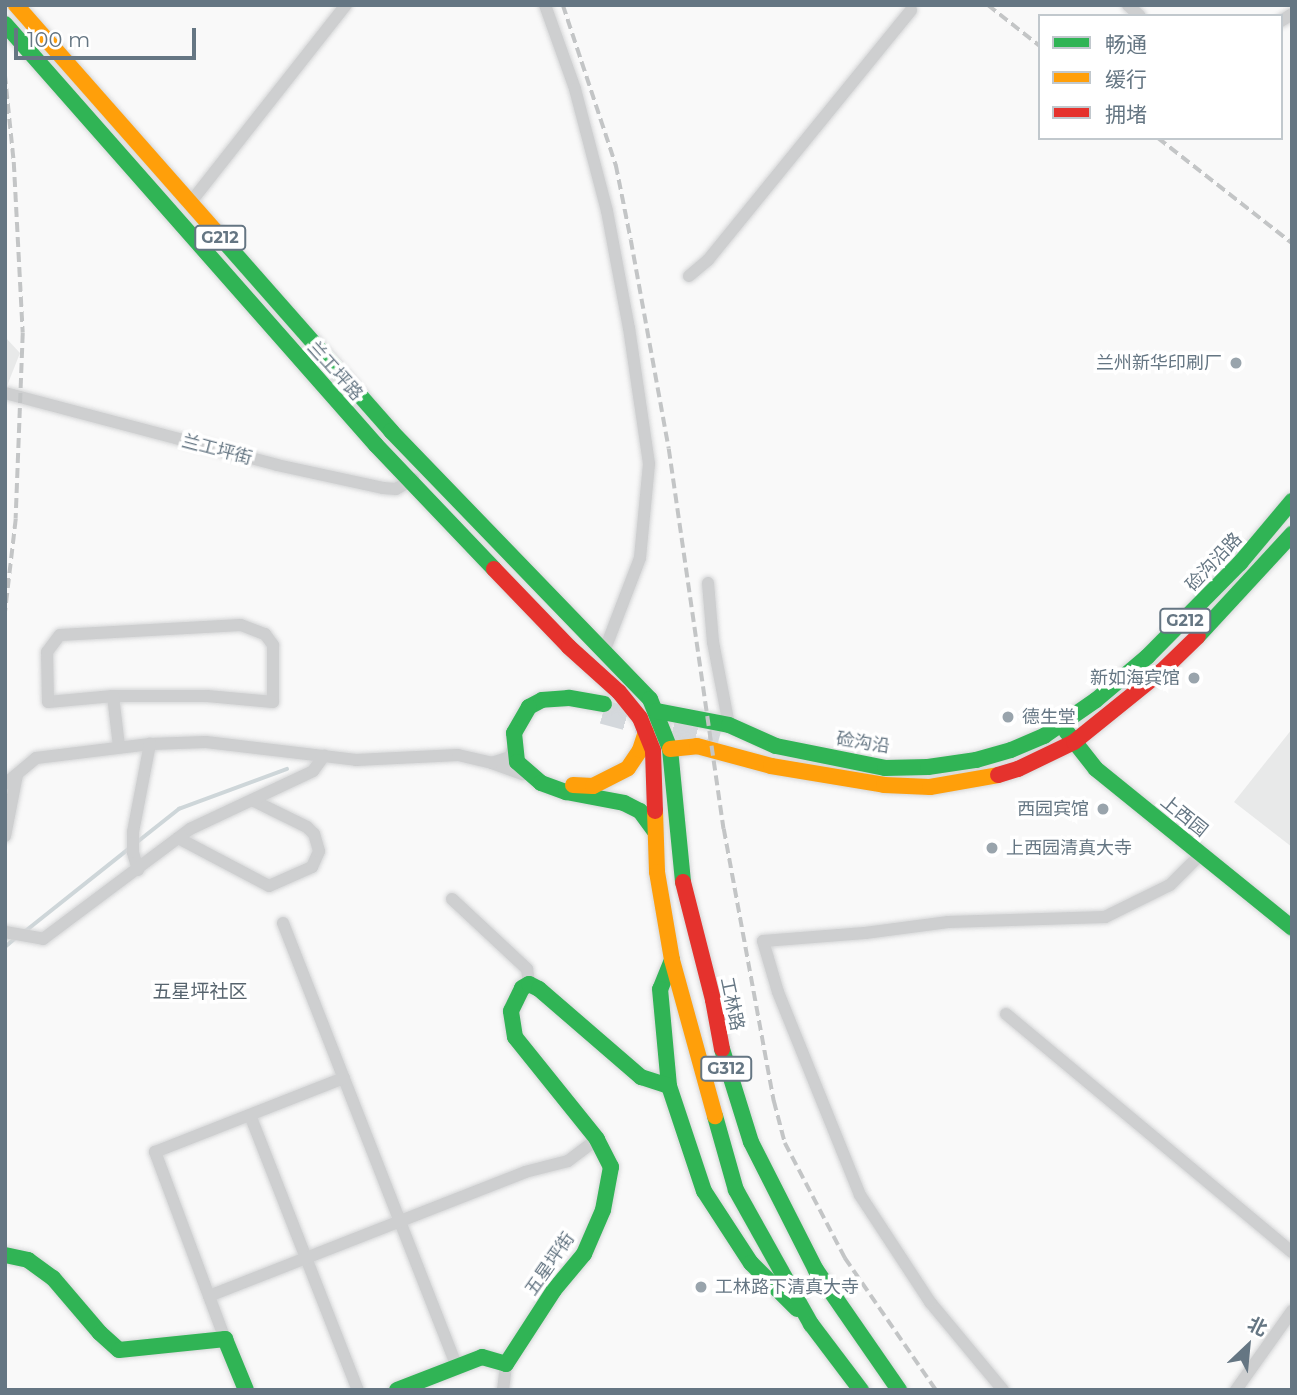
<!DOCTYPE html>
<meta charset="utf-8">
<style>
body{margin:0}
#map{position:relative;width:1297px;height:1395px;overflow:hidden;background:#f9f9f9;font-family:Montserrat,"Noto Sans SC",sans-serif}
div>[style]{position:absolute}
.built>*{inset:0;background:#e8e9e9}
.stream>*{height:3.5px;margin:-1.75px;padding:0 1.75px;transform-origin:1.75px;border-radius:1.75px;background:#ced6d9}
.highway-tunnel>*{height:24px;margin-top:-12px;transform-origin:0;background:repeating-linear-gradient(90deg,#d4d8dc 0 24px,transparent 0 36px)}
.roads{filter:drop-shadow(0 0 2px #d5d6d7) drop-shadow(0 0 2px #d5d6d7)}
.street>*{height:12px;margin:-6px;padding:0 6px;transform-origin:6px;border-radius:6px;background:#cecfd0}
.fast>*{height:16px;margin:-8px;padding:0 8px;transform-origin:8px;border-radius:8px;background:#30b455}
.slow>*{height:16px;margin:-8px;padding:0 8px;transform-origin:8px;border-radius:8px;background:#ff9f0a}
.jam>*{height:16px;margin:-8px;padding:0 8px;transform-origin:8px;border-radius:8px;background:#e5322d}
.rail>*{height:3.5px;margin-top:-1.75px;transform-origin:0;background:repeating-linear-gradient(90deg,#c3c5c6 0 10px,transparent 0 15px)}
.dots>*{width:19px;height:19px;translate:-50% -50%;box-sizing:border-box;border:4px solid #fff;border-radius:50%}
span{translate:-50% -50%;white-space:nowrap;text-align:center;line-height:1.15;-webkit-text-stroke:7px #fff;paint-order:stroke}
.shield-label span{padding:2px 5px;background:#fff;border:2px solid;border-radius:5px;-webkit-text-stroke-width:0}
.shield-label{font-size:16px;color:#657683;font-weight:700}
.poi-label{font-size:18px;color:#657683}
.right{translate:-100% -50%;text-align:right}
.left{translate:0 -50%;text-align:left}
.street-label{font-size:18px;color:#657683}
.neighbourhood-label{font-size:19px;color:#57646e}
.frame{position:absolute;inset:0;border:7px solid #657683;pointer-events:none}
.legend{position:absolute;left:1038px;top:14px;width:245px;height:126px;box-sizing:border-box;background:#fff;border:2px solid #c1c8cd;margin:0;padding:9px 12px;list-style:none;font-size:21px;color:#657683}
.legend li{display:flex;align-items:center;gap:14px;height:35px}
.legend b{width:35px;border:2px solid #c1c8cd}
.north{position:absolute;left:1213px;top:1311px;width:70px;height:70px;-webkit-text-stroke:5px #fff;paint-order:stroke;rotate:26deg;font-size:19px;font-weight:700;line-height:28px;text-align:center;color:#657683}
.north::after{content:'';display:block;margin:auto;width:24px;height:32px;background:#657683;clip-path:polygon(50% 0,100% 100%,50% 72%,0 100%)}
.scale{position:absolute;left:14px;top:28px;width:182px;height:32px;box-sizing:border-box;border:4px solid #657683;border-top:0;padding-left:9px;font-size:21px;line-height:24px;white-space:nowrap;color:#657683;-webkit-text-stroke:5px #fff;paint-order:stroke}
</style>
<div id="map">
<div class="built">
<i style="clip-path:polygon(5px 337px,20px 353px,5px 391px)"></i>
<i style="clip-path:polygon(1292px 729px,1292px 847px,1234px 802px)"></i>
</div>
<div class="stream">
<i style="left:136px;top:843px;width:55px;rotate:-38.3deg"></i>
<i style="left:179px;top:809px;width:115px;rotate:-20.3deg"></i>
<i style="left:23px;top:933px;width:137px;rotate:-38.5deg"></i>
<i style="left:5px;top:947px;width:16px;rotate:-40deg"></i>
</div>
<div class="highway-tunnel">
<i style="left:603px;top:712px;width:119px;rotate:15.1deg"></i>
</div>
<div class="roads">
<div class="street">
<i style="left:545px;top:5px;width:89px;rotate:70.3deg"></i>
<i style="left:575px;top:89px;width:126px;rotate:75.3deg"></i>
<i style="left:607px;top:211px;width:119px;rotate:79.4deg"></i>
<i style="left:629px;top:328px;width:137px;rotate:81.6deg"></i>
<i style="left:649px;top:464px;width:94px;rotate:95.5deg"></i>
<i style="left:640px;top:558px;width:101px;rotate:111deg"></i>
<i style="left:1128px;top:5px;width:16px;rotate:43deg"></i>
<i style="left:1281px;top:21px;width:13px;rotate:-32deg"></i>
<i style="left:190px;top:203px;width:252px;rotate:-51.8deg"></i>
<i style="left:689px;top:276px;width:25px;rotate:-40deg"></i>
<i style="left:708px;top:260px;width:322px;rotate:-50.9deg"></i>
<i style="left:5px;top:393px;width:281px;rotate:14.8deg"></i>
<i style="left:277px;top:465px;width:108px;rotate:12.2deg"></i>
<i style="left:383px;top:488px;width:13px;rotate:4deg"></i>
<i style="left:396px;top:489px;width:20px;rotate:-30deg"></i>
<i style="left:708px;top:583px;width:59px;rotate:85.2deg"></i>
<i style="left:713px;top:642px;width:85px;rotate:79.1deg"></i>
<i style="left:241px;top:625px;width:26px;rotate:21deg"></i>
<i style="left:265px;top:634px;width:14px;rotate:54deg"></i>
<i style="left:273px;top:645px;width:57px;rotate:90deg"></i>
<i style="left:273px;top:702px;width:66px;rotate:-174.8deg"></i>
<i style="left:207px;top:696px;width:94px;rotate:180deg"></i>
<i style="left:113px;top:696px;width:65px;rotate:174.7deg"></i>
<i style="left:48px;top:702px;width:50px;rotate:-91.1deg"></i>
<i style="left:47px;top:652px;width:21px;rotate:-53deg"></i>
<i style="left:60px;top:635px;width:181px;rotate:-3.2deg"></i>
<i style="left:113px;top:696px;width:50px;rotate:83.2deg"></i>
<i style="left:513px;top:748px;width:9px;rotate:108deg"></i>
<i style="left:510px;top:757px;width:19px;rotate:162deg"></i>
<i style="left:492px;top:763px;width:33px;rotate:20deg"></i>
<i style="left:5px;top:784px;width:40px;rotate:-40deg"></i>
<i style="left:36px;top:758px;width:115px;rotate:-7deg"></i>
<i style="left:150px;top:744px;width:56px;rotate:-2deg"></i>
<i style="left:206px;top:742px;width:151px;rotate:6.8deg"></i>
<i style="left:356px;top:760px;width:102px;rotate:-2.8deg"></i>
<i style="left:458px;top:755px;width:35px;rotate:13deg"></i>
<i style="left:5px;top:836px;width:62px;rotate:-78.9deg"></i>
<i style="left:178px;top:838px;width:103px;rotate:27.8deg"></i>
<i style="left:269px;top:886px;width:47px;rotate:-23.8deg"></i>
<i style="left:312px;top:867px;width:17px;rotate:-66deg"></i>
<i style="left:319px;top:851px;width:18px;rotate:-106deg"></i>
<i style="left:314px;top:834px;width:10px;rotate:-135deg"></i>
<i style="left:307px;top:827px;width:61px;rotate:-153.9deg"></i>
<i style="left:138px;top:870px;width:19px;rotate:-106deg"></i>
<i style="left:133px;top:852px;width:20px;rotate:-90deg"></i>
<i style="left:133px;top:832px;width:90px;rotate:-79.1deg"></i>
<i style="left:452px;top:899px;width:103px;rotate:43deg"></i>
<i style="left:527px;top:969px;width:15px;rotate:82deg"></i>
<i style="left:283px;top:923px;width:477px;rotate:68.6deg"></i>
<i style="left:5px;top:932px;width:39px;rotate:10deg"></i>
<i style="left:43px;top:939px;width:184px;rotate:-36.8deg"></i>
<i style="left:190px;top:829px;width:136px;rotate:-25.2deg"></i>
<i style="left:313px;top:771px;width:19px;rotate:-54deg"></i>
<i style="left:1006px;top:1014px;width:372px;rotate:39.8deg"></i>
<i style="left:250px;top:1115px;width:295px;rotate:68.6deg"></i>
<i style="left:209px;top:1296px;width:339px;rotate:-21.4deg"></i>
<i style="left:525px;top:1172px;width:44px;rotate:-14.3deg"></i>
<i style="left:568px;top:1161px;width:36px;rotate:-37deg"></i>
<i style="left:225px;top:1339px;width:200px;rotate:-110.5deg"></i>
<i style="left:155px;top:1152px;width:203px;rotate:-21.4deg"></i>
<i style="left:503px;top:1390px;width:26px;rotate:-83deg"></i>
<i style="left:1003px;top:1390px;width:114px;rotate:-129.7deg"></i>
<i style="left:930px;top:1302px;width:128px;rotate:-123.2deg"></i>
<i style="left:860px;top:1195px;width:219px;rotate:-112deg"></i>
<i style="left:778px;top:992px;width:53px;rotate:-106.4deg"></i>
<i style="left:763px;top:941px;width:102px;rotate:-4.5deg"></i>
<i style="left:865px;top:933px;width:84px;rotate:-7.5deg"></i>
<i style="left:948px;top:922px;width:157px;rotate:-1.8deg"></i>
<i style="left:1105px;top:917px;width:72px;rotate:-26.2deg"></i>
<i style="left:1170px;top:885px;width:44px;rotate:-45deg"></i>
<i style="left:1236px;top:1390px;width:97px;rotate:-54.7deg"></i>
</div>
<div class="fast">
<i style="left:5px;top:24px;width:561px;rotate:48.61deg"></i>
<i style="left:376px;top:445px;width:171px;rotate:46.4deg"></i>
<i style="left:222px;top:239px;width:256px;rotate:48.6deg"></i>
<i style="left:391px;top:431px;width:373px;rotate:46deg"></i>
<i style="left:650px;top:699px;width:54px;rotate:68.2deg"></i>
<i style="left:670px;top:749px;width:134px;rotate:84.4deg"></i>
<i style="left:1198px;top:636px;width:139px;rotate:-47.3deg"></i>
<i style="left:604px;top:704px;width:36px;rotate:-170deg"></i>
<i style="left:569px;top:698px;width:27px;rotate:176deg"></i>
<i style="left:542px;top:700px;width:15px;rotate:152deg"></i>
<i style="left:529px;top:707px;width:30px;rotate:120deg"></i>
<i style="left:514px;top:733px;width:29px;rotate:84deg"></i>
<i style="left:517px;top:762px;width:32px;rotate:41deg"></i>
<i style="left:541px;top:783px;width:27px;rotate:20deg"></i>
<i style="left:566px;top:792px;width:59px;rotate:10.7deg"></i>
<i style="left:624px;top:803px;width:18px;rotate:27deg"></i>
<i style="left:640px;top:811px;width:24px;rotate:54deg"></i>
<i style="left:657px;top:711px;width:73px;rotate:11deg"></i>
<i style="left:729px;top:725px;width:51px;rotate:24.1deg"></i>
<i style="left:776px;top:746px;width:111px;rotate:11.4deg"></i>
<i style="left:885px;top:768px;width:43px;rotate:-1.3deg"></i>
<i style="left:928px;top:767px;width:49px;rotate:-8.3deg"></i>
<i style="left:976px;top:760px;width:36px;rotate:-16deg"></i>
<i style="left:1011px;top:750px;width:36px;rotate:-23deg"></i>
<i style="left:1044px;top:736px;width:63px;rotate:-34.7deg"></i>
<i style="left:1096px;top:700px;width:68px;rotate:-40.2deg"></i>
<i style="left:1148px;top:656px;width:131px;rotate:-45.3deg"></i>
<i style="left:1240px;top:563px;width:81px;rotate:-50deg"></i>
<i style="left:1066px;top:731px;width:48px;rotate:51.7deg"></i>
<i style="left:1096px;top:769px;width:252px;rotate:39deg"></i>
<i style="left:672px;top:960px;width:31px;rotate:112deg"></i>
<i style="left:660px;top:989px;width:97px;rotate:84.7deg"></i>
<i style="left:669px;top:1086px;width:111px;rotate:71.6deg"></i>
<i style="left:704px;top:1191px;width:86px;rotate:56.9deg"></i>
<i style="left:751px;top:1263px;width:65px;rotate:45deg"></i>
<i style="left:722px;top:1049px;width:97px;rotate:72.7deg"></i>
<i style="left:751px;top:1142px;width:144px;rotate:63.1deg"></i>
<i style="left:816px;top:1270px;width:146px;rotate:55.3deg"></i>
<i style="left:715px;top:1116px;width:77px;rotate:74.2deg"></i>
<i style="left:736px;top:1190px;width:154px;rotate:60.8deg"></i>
<i style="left:811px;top:1324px;width:83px;rotate:52.9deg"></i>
<i style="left:5px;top:1255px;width:24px;rotate:12deg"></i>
<i style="left:28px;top:1260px;width:31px;rotate:36deg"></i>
<i style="left:53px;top:1278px;width:72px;rotate:49.5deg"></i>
<i style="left:100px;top:1333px;width:25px;rotate:42deg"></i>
<i style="left:119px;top:1350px;width:107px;rotate:-5.9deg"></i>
<i style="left:225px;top:1339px;width:55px;rotate:67.6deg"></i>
<i style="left:397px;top:1390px;width:91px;rotate:-21.2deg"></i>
<i style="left:482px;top:1357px;width:25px;rotate:16deg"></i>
<i style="left:506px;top:1364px;width:88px;rotate:-57deg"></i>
<i style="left:554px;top:1290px;width:47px;rotate:-50.2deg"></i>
<i style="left:584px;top:1254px;width:48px;rotate:-66.6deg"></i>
<i style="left:603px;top:1210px;width:44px;rotate:-79.5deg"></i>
<i style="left:611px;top:1167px;width:31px;rotate:-117deg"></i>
<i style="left:597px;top:1139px;width:131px;rotate:-128.8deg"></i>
<i style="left:515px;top:1037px;width:26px;rotate:-99deg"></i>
<i style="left:511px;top:1011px;width:25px;rotate:-64deg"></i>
<i style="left:522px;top:988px;width:8px;rotate:-30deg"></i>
<i style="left:529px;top:984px;width:11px;rotate:27deg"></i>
<i style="left:539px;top:989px;width:135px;rotate:40.8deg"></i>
<i style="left:641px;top:1077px;width:29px;rotate:18deg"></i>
</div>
<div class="slow">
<i style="left:16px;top:5px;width:312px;rotate:48.6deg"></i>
<i style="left:670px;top:749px;width:27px;rotate:-6deg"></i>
<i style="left:697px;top:746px;width:77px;rotate:15.1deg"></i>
<i style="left:771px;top:766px;width:115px;rotate:9.5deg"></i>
<i style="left:884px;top:785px;width:46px;rotate:2.5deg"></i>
<i style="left:930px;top:787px;width:69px;rotate:-10deg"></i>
<i style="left:573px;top:785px;width:20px;rotate:3deg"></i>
<i style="left:593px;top:786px;width:39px;rotate:-27deg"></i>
<i style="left:628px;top:768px;width:22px;rotate:-56deg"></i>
<i style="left:640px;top:750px;width:19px;rotate:-72deg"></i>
<i style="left:655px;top:811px;width:61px;rotate:88.1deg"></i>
<i style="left:657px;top:872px;width:89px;rotate:80.3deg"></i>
<i style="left:672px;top:960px;width:162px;rotate:74.6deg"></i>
</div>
<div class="jam">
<i style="left:494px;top:569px;width:108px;rotate:46.1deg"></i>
<i style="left:569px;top:647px;width:67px;rotate:42deg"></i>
<i style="left:619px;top:692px;width:33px;rotate:51deg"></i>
<i style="left:640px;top:718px;width:35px;rotate:68deg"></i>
<i style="left:653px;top:751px;width:60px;rotate:88.1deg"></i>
<i style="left:998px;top:775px;width:21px;rotate:-17deg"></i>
<i style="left:1018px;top:769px;width:62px;rotate:-25.7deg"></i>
<i style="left:1074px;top:742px;width:113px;rotate:-38.9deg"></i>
<i style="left:1162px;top:671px;width:50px;rotate:-44.2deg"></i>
<i style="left:683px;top:882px;width:122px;rotate:75.7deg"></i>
<i style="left:713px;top:1000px;width:50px;rotate:79.6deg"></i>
</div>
</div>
<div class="rail">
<i style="left:563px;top:5px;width:169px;rotate:71.7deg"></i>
<i style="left:616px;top:165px;width:76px;rotate:78.7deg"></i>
<i style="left:631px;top:240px;width:212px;rotate:79.7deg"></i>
<i style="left:669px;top:449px;width:384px;rotate:81.8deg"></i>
<i style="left:724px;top:829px;width:277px;rotate:79.6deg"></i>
<i style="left:774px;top:1101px;width:43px;rotate:75.3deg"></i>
<i style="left:785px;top:1143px;width:130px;rotate:62.4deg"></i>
<i style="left:845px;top:1258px;width:160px;rotate:55.4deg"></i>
<i style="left:988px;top:5px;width:66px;rotate:38.3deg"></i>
<i style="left:5px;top:74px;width:88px;rotate:84.2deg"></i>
<i style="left:14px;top:162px;width:171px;rotate:87deg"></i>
<i style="left:23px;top:333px;width:186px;rotate:92.2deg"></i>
<i style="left:16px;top:519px;width:96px;rotate:96.6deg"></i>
<i style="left:1158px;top:138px;width:170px;rotate:38.1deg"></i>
</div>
<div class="dots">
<i style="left:1236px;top:363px;background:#99a4ac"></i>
<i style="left:1194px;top:678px;background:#99a4ac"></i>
<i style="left:1008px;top:717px;background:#99a4ac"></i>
<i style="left:1103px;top:809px;background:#99a4ac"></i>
<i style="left:992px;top:848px;background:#99a4ac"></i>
<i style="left:701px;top:1287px;background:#99a4ac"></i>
</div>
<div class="shield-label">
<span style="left:220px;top:238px">G212</span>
<span style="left:1185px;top:621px">G212</span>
<span style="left:726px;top:1069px">G312</span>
</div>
<div class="poi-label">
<span class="right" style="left:1222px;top:363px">兰州新华印刷厂</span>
<span class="right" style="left:1180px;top:678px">新如海宾馆</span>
<span class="left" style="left:1022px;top:717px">德生堂</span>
<span class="right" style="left:1089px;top:809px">西园宾馆</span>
<span class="left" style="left:1006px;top:848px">上西园清真大寺</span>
<span class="left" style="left:715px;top:1287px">工林路下清真大寺</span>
</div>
<div class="street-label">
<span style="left:335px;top:371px;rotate:48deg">兰工坪路</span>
<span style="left:217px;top:450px;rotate:15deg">兰工坪街</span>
<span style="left:1214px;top:562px;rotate:-47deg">硷沟沿路</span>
<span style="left:863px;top:743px;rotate:9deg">硷沟沿</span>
<span style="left:1184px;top:816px;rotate:39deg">上西园</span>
<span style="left:732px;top:1004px;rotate:78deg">工林路</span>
<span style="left:550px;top:1264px;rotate:-55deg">五星坪街</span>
</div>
<div class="neighbourhood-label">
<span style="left:200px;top:992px">五星坪社区</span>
</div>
<div class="frame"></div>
<ul class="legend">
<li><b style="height:9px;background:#30b455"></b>畅通</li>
<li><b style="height:9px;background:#ff9f0a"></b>缓行</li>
<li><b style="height:9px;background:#e5322d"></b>拥堵</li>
</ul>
<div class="north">北</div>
<div class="scale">100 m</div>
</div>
